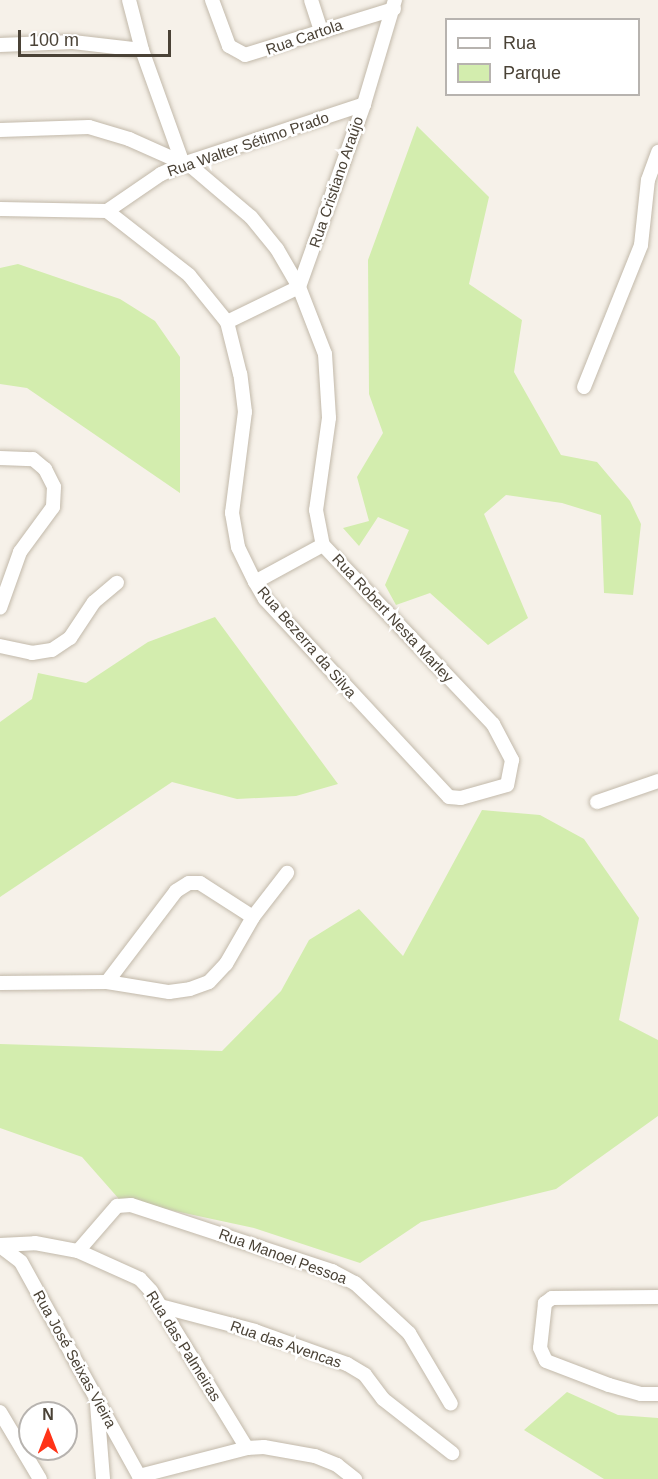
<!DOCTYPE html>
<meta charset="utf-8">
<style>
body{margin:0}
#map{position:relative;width:658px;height:1479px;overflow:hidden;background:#f6f1e9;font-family:Arial,sans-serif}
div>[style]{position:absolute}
.green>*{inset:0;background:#d3edae}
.roads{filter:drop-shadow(0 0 2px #c2b9aa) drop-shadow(0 0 2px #c2b9aa)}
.minor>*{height:14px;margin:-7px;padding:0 7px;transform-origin:7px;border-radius:7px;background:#fff}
span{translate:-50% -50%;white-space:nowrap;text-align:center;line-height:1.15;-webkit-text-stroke:5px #fff;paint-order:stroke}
.street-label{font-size:15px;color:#4a4236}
.legend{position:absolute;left:445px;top:18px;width:195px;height:78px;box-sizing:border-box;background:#fff;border:2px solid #b7b3af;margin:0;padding:8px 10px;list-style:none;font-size:18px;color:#4a4236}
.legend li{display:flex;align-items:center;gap:12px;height:30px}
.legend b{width:30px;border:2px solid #b7b3af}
.north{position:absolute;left:18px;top:1401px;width:60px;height:60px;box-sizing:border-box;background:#fff;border:2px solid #b7b3af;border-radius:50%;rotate:0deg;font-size:16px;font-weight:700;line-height:24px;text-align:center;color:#4a4236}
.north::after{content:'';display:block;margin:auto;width:21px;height:27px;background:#ff3317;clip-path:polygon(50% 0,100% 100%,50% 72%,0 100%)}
.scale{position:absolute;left:18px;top:30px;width:153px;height:27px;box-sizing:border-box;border:3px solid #4a4236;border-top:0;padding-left:8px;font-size:18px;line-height:21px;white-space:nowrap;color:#4a4236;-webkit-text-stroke:4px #fff;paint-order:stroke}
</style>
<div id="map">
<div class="green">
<i style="clip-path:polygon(417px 126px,489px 197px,469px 284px,522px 320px,514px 372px,561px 455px,597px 462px,630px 501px,641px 524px,633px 595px,604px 593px,601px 515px,562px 503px,506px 495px,484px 514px,528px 618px,488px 645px,430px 593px,396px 605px,385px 585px,409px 530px,378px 517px,359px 546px,343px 528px,369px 521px,357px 477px,383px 433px,369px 394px,368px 260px)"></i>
<i style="clip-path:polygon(18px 264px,120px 299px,155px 321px,180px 357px,180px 493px,27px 388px,0 384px,0 268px)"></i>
<i style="clip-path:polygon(215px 617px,338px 784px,296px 796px,237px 799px,172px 782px,0 897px,0 722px,32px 699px,38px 673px,86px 683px,148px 642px)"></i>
<i style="clip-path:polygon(482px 810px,540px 815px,584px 839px,639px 918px,619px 1020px,658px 1040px,658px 1116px,556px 1189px,421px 1222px,360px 1263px,254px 1228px,119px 1199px,82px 1157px,0 1128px,0 1044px,222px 1051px,281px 991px,309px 940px,359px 909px,403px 956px)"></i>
<i style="clip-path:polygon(567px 1392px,618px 1415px,658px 1418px,658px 1479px,604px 1479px,524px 1430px)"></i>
</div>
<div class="roads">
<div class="minor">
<i style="left:129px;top:0;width:52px;rotate:75.4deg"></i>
<i style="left:142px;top:50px;width:121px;rotate:70.2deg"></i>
<i style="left:212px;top:0;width:49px;rotate:69.7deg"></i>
<i style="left:229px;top:46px;width:18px;rotate:29deg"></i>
<i style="left:245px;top:55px;width:156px;rotate:-17.2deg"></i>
<i style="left:311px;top:0;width:32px;rotate:72deg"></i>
<i style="left:0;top:45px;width:73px;rotate:-2.4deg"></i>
<i style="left:73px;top:42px;width:69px;rotate:6.6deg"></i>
<i style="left:0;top:130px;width:89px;rotate:-1.9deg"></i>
<i style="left:89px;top:127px;width:42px;rotate:16.7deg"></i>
<i style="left:129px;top:139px;width:69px;rotate:24deg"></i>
<i style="left:192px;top:167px;width:77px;rotate:40.3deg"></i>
<i style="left:251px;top:217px;width:41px;rotate:50.9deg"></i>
<i style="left:277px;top:249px;width:44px;rotate:59.9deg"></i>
<i style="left:299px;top:287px;width:72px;rotate:68.8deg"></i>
<i style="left:325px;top:354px;width:64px;rotate:86.4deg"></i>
<i style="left:329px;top:418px;width:93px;rotate:98deg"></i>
<i style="left:316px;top:510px;width:36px;rotate:79deg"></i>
<i style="left:323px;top:545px;width:247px;rotate:46.5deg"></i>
<i style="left:493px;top:724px;width:41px;rotate:62.2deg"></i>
<i style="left:512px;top:760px;width:25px;rotate:101deg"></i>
<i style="left:507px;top:785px;width:48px;rotate:164.2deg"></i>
<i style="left:461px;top:798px;width:12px;rotate:-175deg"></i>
<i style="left:449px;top:797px;width:270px;rotate:-132.9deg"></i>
<i style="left:265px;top:599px;width:20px;rotate:-120deg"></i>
<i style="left:255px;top:582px;width:39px;rotate:-116deg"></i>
<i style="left:238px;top:547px;width:35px;rotate:-100deg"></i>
<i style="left:232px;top:513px;width:102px;rotate:-82.7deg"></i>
<i style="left:245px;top:412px;width:38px;rotate:-97deg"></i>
<i style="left:240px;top:374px;width:54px;rotate:-104deg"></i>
<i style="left:227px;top:322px;width:60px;rotate:-129deg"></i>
<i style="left:189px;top:275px;width:104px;rotate:-142deg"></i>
<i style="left:107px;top:211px;width:107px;rotate:-178.9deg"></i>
<i style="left:107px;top:211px;width:65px;rotate:-34.4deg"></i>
<i style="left:161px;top:174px;width:24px;rotate:-24deg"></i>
<i style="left:183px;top:164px;width:191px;rotate:-18.3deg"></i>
<i style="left:227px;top:322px;width:80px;rotate:-25.9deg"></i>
<i style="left:299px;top:287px;width:194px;rotate:-70.4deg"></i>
<i style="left:364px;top:104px;width:109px;rotate:-73.4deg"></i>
<i style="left:584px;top:387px;width:153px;rotate:-68.1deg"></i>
<i style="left:641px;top:245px;width:65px;rotate:-83.9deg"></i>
<i style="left:648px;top:180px;width:30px;rotate:-70deg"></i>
<i style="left:0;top:458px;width:33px;rotate:2deg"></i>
<i style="left:33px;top:459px;width:16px;rotate:40deg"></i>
<i style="left:45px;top:469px;width:20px;rotate:63deg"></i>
<i style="left:54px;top:487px;width:20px;rotate:93deg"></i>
<i style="left:53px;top:507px;width:56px;rotate:126.3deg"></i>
<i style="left:20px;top:552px;width:59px;rotate:109.7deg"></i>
<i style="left:255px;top:582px;width:77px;rotate:-28.6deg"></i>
<i style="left:0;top:646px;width:33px;rotate:12deg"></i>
<i style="left:32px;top:653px;width:20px;rotate:-9deg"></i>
<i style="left:52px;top:650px;width:22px;rotate:-34deg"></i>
<i style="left:70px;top:638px;width:43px;rotate:-56.3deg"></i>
<i style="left:94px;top:602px;width:30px;rotate:-40deg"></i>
<i style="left:597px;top:802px;width:65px;rotate:-19deg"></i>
<i style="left:107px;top:982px;width:114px;rotate:-52.8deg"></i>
<i style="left:176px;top:891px;width:15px;rotate:-32deg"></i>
<i style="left:189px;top:883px;width:11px"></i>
<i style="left:200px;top:883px;width:63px;rotate:32.7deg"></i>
<i style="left:0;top:983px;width:107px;rotate:-0.5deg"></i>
<i style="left:107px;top:982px;width:63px;rotate:9.2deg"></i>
<i style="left:169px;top:992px;width:21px;rotate:-8deg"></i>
<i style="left:190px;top:989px;width:20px;rotate:-20deg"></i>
<i style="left:209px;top:982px;width:25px;rotate:-47deg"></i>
<i style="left:226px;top:964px;width:54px;rotate:-60.1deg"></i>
<i style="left:253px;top:917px;width:56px;rotate:-52.3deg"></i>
<i style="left:0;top:1245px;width:35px;rotate:-3deg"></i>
<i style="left:35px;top:1243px;width:44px;rotate:10.5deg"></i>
<i style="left:78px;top:1251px;width:68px;rotate:24.3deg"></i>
<i style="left:140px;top:1279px;width:16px;rotate:47deg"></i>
<i style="left:151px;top:1291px;width:184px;rotate:58.6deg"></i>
<i style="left:0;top:1246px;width:26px;rotate:37deg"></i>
<i style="left:21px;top:1262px;width:248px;rotate:61.1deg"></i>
<i style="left:78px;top:1251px;width:60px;rotate:-49.1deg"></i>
<i style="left:117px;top:1206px;width:14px;rotate:-4deg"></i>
<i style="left:131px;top:1205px;width:212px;rotate:18.2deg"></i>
<i style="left:332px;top:1271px;width:26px;rotate:28deg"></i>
<i style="left:355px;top:1283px;width:74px;rotate:42.8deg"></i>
<i style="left:409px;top:1333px;width:82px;rotate:59.4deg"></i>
<i style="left:658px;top:1297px;width:106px;rotate:179.5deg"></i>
<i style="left:552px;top:1298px;width:9px;rotate:144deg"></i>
<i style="left:545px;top:1303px;width:45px;rotate:96.3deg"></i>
<i style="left:540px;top:1348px;width:14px;rotate:65deg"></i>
<i style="left:546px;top:1361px;width:67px;rotate:20.9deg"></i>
<i style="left:609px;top:1385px;width:33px;rotate:16deg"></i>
<i style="left:641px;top:1394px;width:17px"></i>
<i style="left:160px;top:1306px;width:98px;rotate:14.7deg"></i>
<i style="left:255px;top:1331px;width:98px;rotate:19.7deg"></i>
<i style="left:347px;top:1364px;width:21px;rotate:31deg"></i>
<i style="left:365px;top:1375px;width:30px;rotate:53deg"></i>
<i style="left:383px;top:1399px;width:88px;rotate:38deg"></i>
<i style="left:97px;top:1404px;width:75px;rotate:85.4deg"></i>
<i style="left:0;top:1412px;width:78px;rotate:59.2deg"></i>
<i style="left:139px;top:1476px;width:112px;rotate:-14.5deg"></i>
<i style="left:247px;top:1448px;width:17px;rotate:-3deg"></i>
<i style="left:264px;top:1447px;width:52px;rotate:10deg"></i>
<i style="left:315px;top:1456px;width:24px;rotate:22deg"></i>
<i style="left:337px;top:1465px;width:23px;rotate:38deg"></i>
</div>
</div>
<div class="street-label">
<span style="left:304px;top:37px;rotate:-19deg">Rua Cartola</span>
<span style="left:248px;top:144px;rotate:-19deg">Rua Walter Sétimo Prado</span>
<span style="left:336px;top:182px;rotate:-71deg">Rua Cristiano Araújo</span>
<span style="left:393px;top:618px;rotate:47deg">Rua Robert Nesta Marley</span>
<span style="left:307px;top:642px;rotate:49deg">Rua Bezerra da Silva</span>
<span style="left:283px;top:1256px;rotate:20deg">Rua Manoel Pessoa</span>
<span style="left:286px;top:1344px;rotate:19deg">Rua das Avencas</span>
<span style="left:184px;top:1346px;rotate:58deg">Rua das Palmeiras</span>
<span style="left:75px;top:1359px;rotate:61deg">Rua José Seixas Vieira</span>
</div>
<ul class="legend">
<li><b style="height:8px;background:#fff"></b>Rua</li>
<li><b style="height:16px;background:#d3edae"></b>Parque</li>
</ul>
<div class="north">N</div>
<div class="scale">100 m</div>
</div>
